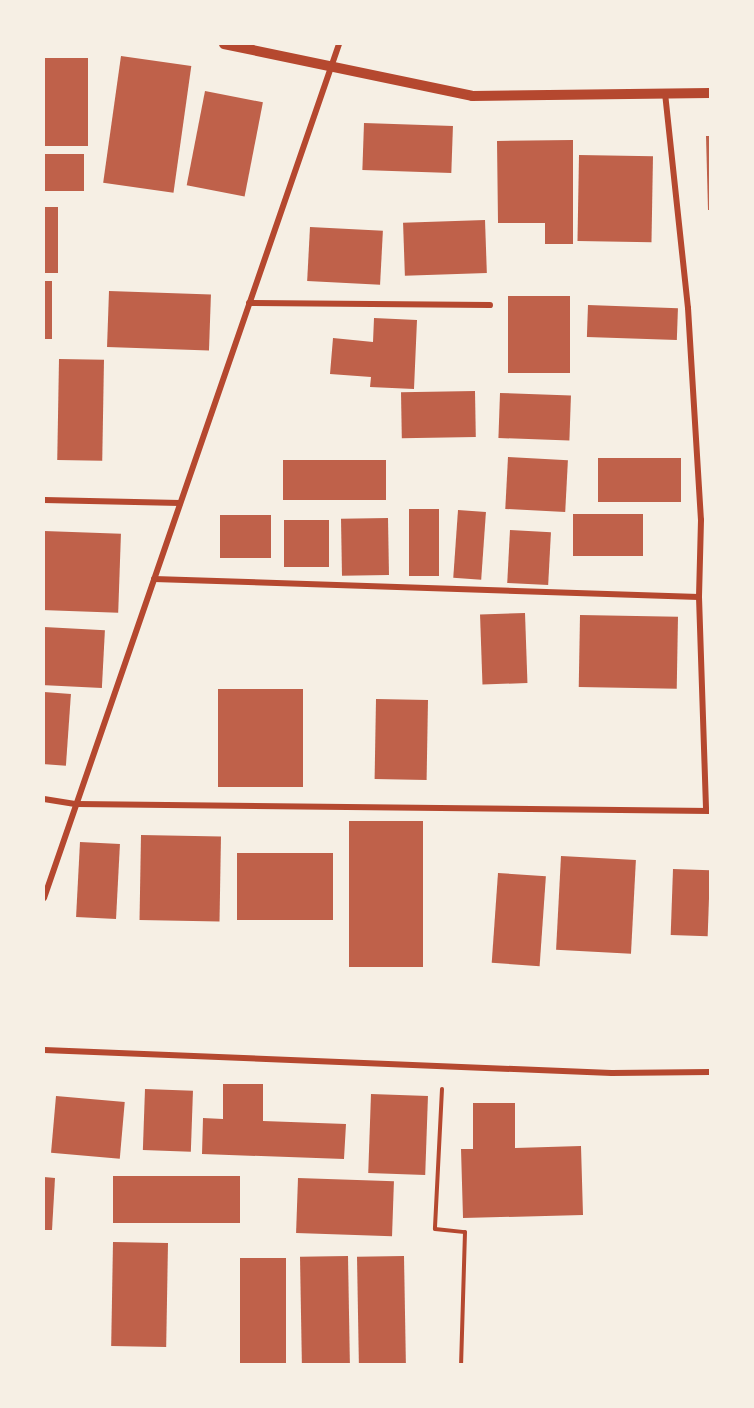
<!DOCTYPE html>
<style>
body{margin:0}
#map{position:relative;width:754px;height:1408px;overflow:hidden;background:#f6efe4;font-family:Signika,sans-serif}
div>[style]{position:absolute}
.building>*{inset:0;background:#bf614a;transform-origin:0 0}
.path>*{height:4px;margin:-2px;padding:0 2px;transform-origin:2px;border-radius:2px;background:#b5482f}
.minor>*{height:6px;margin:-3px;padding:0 3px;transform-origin:3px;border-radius:3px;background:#b5482f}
.tertiary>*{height:10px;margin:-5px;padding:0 5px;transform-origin:5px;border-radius:5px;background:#b5482f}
span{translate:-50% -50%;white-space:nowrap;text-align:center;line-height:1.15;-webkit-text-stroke:4.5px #f6efe4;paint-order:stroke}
.frame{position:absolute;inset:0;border:45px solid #f6efe4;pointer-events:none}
</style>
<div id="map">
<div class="building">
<i style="left:121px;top:56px;width:71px;height:128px;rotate:8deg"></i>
<i style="left:44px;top:58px;width:44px;height:88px"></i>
<i style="left:205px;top:91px;width:59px;height:96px;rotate:11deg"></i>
<i style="left:364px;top:123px;width:89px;height:47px;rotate:2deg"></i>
<i style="clip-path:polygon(706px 136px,710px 136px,710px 210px,708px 210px)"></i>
<i style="clip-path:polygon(573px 140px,573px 244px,545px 244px,545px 223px,498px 223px,497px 141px)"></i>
<i style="left:44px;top:154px;width:40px;height:37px"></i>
<i style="left:579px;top:155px;width:74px;height:86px;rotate:1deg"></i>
<i style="left:44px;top:207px;width:14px;height:66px"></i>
<i style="left:485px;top:220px;width:53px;height:82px;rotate:88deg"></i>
<i style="left:310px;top:227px;width:73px;height:54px;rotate:3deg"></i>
<i style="left:44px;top:281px;width:8px;height:58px"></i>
<i style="left:109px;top:291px;width:102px;height:56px;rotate:2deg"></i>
<i style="left:508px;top:296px;width:62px;height:77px"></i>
<i style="left:588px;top:305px;width:90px;height:32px;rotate:2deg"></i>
<i style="clip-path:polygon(374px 318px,417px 320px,414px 389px,370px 387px,371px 377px,330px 374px,333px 338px,373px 342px)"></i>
<i style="left:59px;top:359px;width:45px;height:101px;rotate:1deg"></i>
<i style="left:475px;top:391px;width:46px;height:74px;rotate:89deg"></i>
<i style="left:500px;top:393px;width:71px;height:45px;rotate:2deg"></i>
<i style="left:508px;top:457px;width:60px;height:52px;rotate:3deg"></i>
<i style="left:598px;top:458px;width:83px;height:44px"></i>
<i style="left:283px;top:460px;width:103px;height:40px"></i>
<i style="left:409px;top:509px;width:30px;height:67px"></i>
<i style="left:458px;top:510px;width:28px;height:68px;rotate:4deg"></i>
<i style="left:573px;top:514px;width:70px;height:42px"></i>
<i style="left:220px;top:515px;width:51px;height:43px"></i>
<i style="left:388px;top:518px;width:57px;height:47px;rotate:89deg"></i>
<i style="left:284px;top:520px;width:45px;height:47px"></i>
<i style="left:510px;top:530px;width:41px;height:53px;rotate:3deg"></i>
<i style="left:44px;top:531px;width:77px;height:79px;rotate:2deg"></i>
<i style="left:525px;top:613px;width:70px;height:45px;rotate:88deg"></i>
<i style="left:580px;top:615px;width:98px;height:72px;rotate:1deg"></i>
<i style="left:44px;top:627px;width:61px;height:58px;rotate:3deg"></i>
<i style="left:218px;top:689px;width:85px;height:98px"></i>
<i style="left:44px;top:692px;width:27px;height:72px;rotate:4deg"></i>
<i style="left:376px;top:699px;width:52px;height:80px;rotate:1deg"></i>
<i style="left:349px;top:821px;width:74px;height:146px"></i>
<i style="left:141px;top:835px;width:80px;height:85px;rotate:1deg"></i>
<i style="left:80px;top:842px;width:40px;height:75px;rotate:3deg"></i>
<i style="left:237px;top:853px;width:96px;height:67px"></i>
<i style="left:561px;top:856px;width:75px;height:94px;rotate:3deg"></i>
<i style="left:673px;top:869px;width:37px;height:66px;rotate:2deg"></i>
<i style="left:498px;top:873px;width:48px;height:90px;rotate:4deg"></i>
<i style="clip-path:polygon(223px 1084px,263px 1084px,263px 1121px,346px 1124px,344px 1159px,202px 1154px,203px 1118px,223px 1119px)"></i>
<i style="left:145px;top:1089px;width:48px;height:61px;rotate:2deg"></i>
<i style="left:371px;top:1094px;width:57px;height:79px;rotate:2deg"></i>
<i style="left:56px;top:1096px;width:69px;height:57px;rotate:5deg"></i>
<i style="clip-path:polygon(473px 1103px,515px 1103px,515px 1148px,581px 1146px,583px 1215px,463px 1218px,461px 1149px,473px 1149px)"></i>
<i style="left:113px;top:1176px;width:127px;height:47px"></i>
<i style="clip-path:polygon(44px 1177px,55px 1178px,52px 1230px,44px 1230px)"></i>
<i style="left:298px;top:1178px;width:96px;height:55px;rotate:2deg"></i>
<i style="left:113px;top:1242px;width:55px;height:104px;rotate:1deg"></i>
<i style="left:348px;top:1256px;width:108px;height:48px;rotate:89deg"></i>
<i style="left:404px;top:1256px;width:108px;height:47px;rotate:89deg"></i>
<i style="left:240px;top:1258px;width:46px;height:106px"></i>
</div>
<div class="path">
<i style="left:442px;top:1089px;width:140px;rotate:92.9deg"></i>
<i style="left:435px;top:1229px;width:30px;rotate:6deg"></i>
<i style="left:465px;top:1232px;width:132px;rotate:91.7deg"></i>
</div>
<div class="minor">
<i style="left:665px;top:93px;width:216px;rotate:83.9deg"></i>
<i style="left:688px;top:308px;width:212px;rotate:86.5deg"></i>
<i style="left:701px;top:520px;width:77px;rotate:91.5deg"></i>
<i style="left:699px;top:597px;width:213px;rotate:88.1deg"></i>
<i style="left:249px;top:303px;width:241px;rotate:0.5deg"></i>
<i style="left:44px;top:500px;width:136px;rotate:1.3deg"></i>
<i style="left:154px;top:579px;width:545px;rotate:1.89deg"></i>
<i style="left:44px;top:799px;width:33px;rotate:9deg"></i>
<i style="left:77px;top:804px;width:633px;rotate:0.63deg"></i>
<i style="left:44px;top:898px;width:904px;rotate:-70.94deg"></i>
<i style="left:44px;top:1050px;width:568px;rotate:2.32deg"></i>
<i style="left:612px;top:1073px;width:98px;rotate:-0.6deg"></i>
</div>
<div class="tertiary">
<i style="left:224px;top:44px;width:253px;rotate:11.8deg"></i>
<i style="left:472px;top:96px;width:238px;rotate:-0.7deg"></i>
</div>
<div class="frame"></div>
</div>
